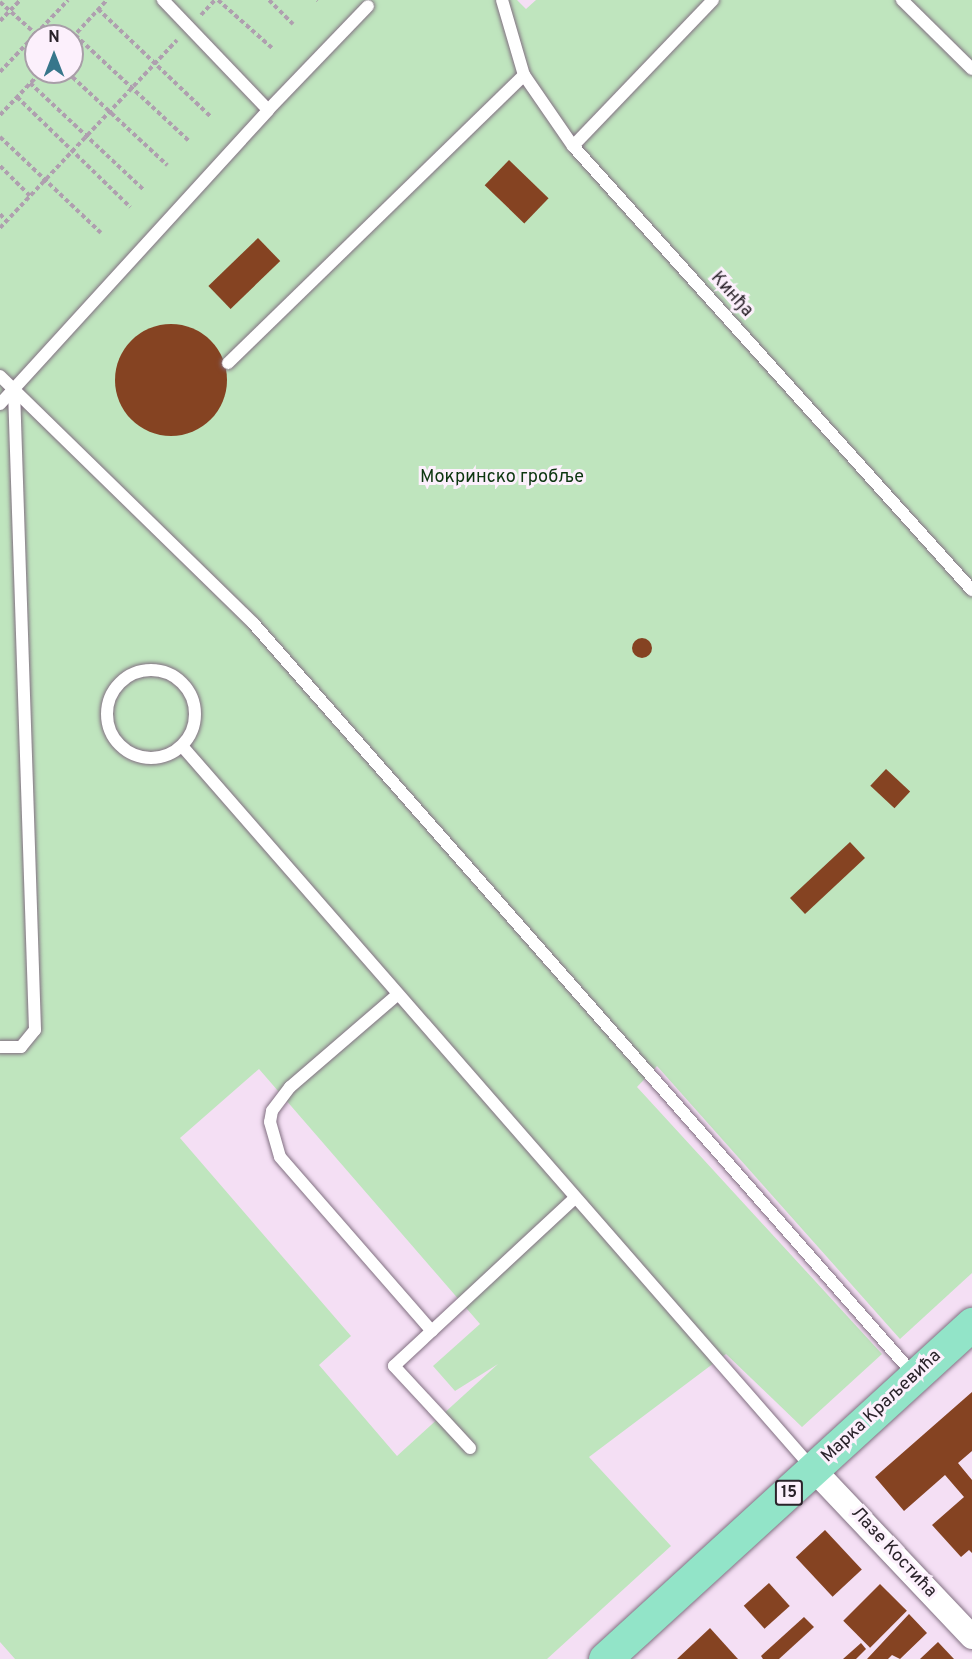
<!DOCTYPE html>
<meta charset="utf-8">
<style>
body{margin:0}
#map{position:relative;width:972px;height:1659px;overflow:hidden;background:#f4dff4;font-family:Overpass,sans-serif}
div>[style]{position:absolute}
.green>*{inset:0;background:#bfe5be}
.building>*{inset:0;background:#854322;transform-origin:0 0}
.round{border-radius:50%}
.path>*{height:4px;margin-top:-2px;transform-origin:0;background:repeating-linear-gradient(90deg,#af9faf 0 4.5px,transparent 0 7.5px)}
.roads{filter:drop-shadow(0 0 2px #827082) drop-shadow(0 0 2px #827082)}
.service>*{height:12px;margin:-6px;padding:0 6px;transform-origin:6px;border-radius:6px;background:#fff}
.service>.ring{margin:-6px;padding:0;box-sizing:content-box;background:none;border:12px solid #fff;border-radius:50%}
.minor>*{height:24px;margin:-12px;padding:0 12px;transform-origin:12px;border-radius:12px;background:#fff}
.primary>*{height:33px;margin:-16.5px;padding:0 16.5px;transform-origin:16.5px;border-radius:16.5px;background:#92e4c8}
span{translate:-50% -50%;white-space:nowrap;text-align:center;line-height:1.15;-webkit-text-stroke:6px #fcf0fc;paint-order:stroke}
.shield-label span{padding:2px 4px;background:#fcf0fc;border:2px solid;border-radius:4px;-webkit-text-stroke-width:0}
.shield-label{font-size:16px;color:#2a232a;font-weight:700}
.street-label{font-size:18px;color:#2a232a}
.park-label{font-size:18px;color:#0c360f}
.north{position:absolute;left:24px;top:24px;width:60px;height:60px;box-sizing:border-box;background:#fcf0fc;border:2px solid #a89ea8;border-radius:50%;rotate:0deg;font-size:16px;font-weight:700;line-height:24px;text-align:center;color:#2a232a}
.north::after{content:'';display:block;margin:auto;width:21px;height:27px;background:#37768b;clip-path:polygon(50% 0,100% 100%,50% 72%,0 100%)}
</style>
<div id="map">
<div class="green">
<i style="clip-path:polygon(evenodd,0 0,517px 0,526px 9px,536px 0,972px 0,972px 1273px,900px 1339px,657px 1066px,637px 1087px,882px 1354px,802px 1427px,726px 1354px,589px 1457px,671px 1546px,547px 1659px,15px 1659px,0 1642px,0 0,36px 36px,72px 36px,72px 72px,36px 72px,36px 36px,0 0,259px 1069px,480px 1324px,433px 1366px,455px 1391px,498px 1364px,397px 1456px,319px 1365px,351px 1336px,180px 1138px,259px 1069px)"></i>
</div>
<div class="building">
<i style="left:509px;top:160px;width:55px;height:35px;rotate:44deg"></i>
<i style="left:258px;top:238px;width:32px;height:69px;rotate:46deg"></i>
<i class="round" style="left:115px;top:324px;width:112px;height:112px"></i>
<i class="round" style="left:632px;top:638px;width:20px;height:20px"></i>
<i style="left:886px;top:769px;width:33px;height:23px;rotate:43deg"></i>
<i style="left:850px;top:842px;width:22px;height:82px;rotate:47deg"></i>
<i style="clip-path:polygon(972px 1392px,972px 1451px,958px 1463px,972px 1480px,972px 1553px,969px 1550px,961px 1557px,932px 1525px,964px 1497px,945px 1475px,904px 1511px,875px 1477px)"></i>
<i style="left:825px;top:1530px;width:54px;height:40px;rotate:47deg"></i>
<i style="left:769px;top:1583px;width:31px;height:34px;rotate:48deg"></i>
<i style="left:880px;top:1584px;width:38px;height:52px;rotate:45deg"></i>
<i style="clip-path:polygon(909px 1614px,927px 1633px,900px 1659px,892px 1655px,888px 1659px,867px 1659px)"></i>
<i style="clip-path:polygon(804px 1617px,814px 1627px,779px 1659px,763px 1659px,761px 1656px)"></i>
<i style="clip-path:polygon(710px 1628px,738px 1659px,677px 1659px)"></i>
<i style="clip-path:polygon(938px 1642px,954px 1659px,920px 1659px)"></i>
<i style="clip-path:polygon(861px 1643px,866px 1649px,856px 1659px,843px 1659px)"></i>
</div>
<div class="path">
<i style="left:218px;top:0;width:72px;rotate:41.6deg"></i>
<i style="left:269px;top:0;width:34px;rotate:45deg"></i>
<i style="left:317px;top:0;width:1px;rotate:45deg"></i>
<i style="left:0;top:2px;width:51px;rotate:41.8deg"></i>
<i style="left:98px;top:9px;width:156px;rotate:43.7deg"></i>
<i style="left:201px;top:15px;width:21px;rotate:-47deg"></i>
<i style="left:0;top:21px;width:29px;rotate:-46deg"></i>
<i style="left:75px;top:35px;width:156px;rotate:42.9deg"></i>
<i style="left:72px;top:38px;width:52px;rotate:-47.4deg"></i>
<i style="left:0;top:72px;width:99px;rotate:-46.6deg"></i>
<i style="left:67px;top:72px;width:137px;rotate:42.9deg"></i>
<i style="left:30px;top:83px;width:155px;rotate:43.2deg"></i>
<i style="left:17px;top:97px;width:158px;rotate:44.2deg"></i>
<i style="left:0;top:115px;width:59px;rotate:-46.4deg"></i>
<i style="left:0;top:137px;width:139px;rotate:43.5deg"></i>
<i style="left:0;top:166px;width:42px;rotate:45deg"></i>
<i style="left:0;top:214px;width:9px;rotate:49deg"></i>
<i style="left:0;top:228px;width:258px;rotate:-46.7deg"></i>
</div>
<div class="roads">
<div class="service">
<i style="left:163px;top:0;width:152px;rotate:46.3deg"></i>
<i style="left:502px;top:0;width:78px;rotate:73.7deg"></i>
<i style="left:524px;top:75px;width:86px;rotate:55.4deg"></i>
<i style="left:573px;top:146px;width:597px;rotate:48.06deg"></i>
<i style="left:902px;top:0;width:98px;rotate:44.6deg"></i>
<i style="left:573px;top:146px;width:202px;rotate:-46.2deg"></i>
<i style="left:228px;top:363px;width:413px;rotate:-44.2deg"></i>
<i style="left:0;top:376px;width:354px;rotate:44.3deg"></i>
<i style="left:253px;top:623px;width:1001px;rotate:48.68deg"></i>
<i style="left:0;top:404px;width:398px;rotate:-47.6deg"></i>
<i style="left:268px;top:110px;width:144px;rotate:-46.1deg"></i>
<i class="ring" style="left:107px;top:670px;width:76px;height:76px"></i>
<i style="left:182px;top:746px;width:960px;rotate:48.89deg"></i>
<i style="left:397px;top:995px;width:141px;rotate:139.3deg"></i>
<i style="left:290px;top:1087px;width:30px;rotate:127deg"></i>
<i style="left:272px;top:1111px;width:11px;rotate:100deg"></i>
<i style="left:270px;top:1122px;width:36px;rotate:74deg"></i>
<i style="left:280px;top:1157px;width:231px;rotate:48.9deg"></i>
<i style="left:0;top:1047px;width:21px"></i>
<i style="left:21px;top:1047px;width:22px;rotate:-51deg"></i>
<i style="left:35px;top:1030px;width:639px;rotate:-91.88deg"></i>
<i style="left:470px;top:1448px;width:112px;rotate:-132.8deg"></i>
<i style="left:394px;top:1366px;width:246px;rotate:-42.9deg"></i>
</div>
<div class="minor">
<i style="left:814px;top:1470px;width:230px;rotate:46.6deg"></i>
</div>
<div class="primary">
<i style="left:605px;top:1659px;width:497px;rotate:-42.4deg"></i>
</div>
</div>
<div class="shield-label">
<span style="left:789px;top:1493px">15</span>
</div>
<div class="street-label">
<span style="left:731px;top:295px;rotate:48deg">Кинђа</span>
<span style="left:882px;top:1407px;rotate:-43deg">Марка Краљевића</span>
<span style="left:893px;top:1553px;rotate:47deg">Лазе Костића</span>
</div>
<div class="park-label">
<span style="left:502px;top:478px">Мокринско гробље</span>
</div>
<div class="north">N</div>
</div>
